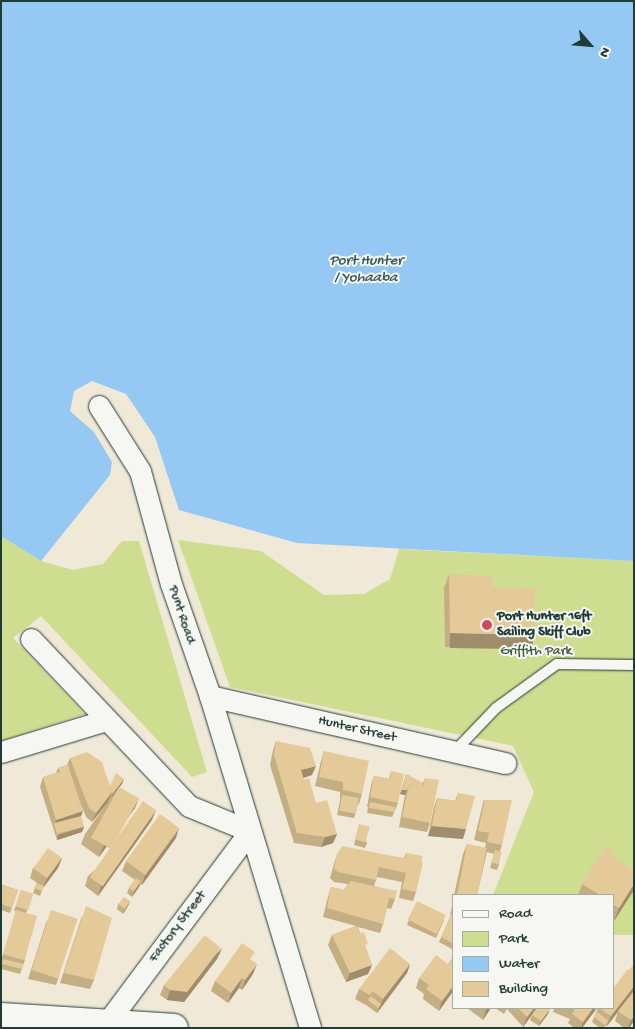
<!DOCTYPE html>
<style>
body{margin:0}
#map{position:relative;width:635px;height:1029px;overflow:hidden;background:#f1e9d7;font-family:"Gochi Hand",sans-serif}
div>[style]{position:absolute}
.green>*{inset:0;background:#cfdd90}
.water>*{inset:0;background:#95c8f2}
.roads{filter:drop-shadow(0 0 1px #1f3d34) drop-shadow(0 0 1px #1f3d34)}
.service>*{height:10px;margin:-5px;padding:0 5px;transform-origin:5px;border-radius:5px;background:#f6f6f2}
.minor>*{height:21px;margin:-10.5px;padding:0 10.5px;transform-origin:10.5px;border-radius:10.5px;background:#f6f6f2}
.secondary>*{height:28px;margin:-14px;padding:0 14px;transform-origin:14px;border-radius:14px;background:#f6f6f2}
.wall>*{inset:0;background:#c4ae84}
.shaded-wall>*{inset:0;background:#a08d6b;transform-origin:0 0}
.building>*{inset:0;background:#e4ca99;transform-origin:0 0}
.dots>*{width:14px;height:14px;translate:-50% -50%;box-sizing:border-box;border:2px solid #f6f6f2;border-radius:50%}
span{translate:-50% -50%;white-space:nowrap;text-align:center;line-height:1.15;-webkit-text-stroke:4px #f6f6f2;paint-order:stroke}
.street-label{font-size:14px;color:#1f3d34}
.poi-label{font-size:14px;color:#1f3d34;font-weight:700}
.left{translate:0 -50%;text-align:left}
.park-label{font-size:14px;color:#425d46}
.water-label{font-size:15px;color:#37595a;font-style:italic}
.frame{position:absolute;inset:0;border:2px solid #1f3d34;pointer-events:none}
.legend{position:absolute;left:452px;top:894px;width:162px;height:115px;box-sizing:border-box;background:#f6f6f2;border:1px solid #a0aca6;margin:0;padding:6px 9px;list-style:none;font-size:15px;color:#1f3d34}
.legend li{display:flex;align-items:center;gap:10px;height:25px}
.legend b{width:25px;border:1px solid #a0aca6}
.north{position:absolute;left:565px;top:20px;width:50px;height:50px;-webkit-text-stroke:4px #f6f6f2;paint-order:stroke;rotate:117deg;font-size:14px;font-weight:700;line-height:20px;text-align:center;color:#1f3d34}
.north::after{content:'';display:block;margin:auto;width:18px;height:22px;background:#1f3d34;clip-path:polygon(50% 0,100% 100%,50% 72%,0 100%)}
</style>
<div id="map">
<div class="green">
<i style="clip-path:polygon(1px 536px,41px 561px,73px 570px,103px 564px,122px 541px,139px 541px,207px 772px,192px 777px,41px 616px,13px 638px,85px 714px,1px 741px)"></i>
<i style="clip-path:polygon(178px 540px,261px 551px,324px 595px,364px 594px,390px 579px,399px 549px,634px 561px,634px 935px,614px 935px,614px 895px,493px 895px,534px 792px,513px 746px,230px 687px)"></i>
</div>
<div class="water">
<i style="clip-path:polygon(1px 1px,634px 1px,634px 561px,297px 543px,179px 510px,155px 437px,126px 394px,92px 381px,74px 391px,70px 411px,94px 432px,112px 462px,110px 475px,41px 561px,1px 536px)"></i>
</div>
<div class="roads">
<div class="service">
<i style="left:454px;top:752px;width:61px;rotate:-46.3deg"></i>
<i style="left:496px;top:708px;width:75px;rotate:-35.8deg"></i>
<i style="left:557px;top:664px;width:77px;rotate:0.7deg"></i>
</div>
<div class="minor">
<i style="left:99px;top:406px;width:77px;rotate:57.8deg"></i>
<i style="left:140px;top:471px;width:117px;rotate:74.7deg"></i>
<i style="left:171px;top:584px;width:119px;rotate:70.8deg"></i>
<i style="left:210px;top:696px;width:347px;rotate:73.2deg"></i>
<i style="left:31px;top:639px;width:230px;rotate:46.6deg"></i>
<i style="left:189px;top:806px;width:66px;rotate:22.3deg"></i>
<i style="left:250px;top:831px;width:239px;rotate:126.7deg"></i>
<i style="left:210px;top:696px;width:303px;rotate:12.8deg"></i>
<i style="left:1px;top:752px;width:110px;rotate:-16.9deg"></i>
</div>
<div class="secondary">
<i style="left:1px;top:1017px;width:173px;rotate:3.6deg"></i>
</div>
</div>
<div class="wall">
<i style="clip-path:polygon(449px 574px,492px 587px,528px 649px,445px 647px,444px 588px)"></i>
<i style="clip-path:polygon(276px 741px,312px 775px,303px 778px,316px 803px,337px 834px,333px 843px,321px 847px,294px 843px,270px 765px,273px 750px)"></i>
<i style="clip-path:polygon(324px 751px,362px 794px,359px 804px,358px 804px,354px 818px,337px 815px,340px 800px,340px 792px,315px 786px,321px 761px)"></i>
<i style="clip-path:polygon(70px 758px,110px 786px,124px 779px,122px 784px,119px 787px,135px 808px,99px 857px,81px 844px,85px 834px,107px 803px,92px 822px,86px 817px,79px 799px,83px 811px,81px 816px,84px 827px,82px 832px,57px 840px,40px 787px,43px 777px,56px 773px,58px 768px,67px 765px)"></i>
<i style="clip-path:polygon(391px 771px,398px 803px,392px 817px,367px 813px,368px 807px,367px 807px,371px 785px,374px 776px,389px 779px)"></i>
<i style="clip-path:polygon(406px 774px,423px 783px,425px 778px,430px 823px,427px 832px,399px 827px,405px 795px,400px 794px)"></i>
<i style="clip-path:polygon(458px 793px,463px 839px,428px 836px,434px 807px,437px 798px,455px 801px)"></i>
<i style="clip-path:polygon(484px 799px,502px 845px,500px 851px,499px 865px,497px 870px,490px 868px,494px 854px,487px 852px,477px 895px,454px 895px,463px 854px,467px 844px,485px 848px,486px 843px,474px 840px)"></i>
<i style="clip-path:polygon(152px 820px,98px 896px,85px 886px,88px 876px)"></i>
<i style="clip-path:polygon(359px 824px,367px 843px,365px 848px,354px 845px)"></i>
<i style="clip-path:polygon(176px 838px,142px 885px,141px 884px,139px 887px,132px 897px,127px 893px,129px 888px,135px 880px,122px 871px,126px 861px)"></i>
<i style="clip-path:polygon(406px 853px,416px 892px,413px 901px,399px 898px,402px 882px,377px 877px,374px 886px,395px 899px,391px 909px,387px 908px,383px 924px,380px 933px,358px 927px,372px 965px,368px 974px,346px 982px,328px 945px,332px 935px,356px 926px,323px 917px,328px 897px,331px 887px,344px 890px,348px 884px,334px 882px,330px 878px,334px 864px,337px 854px,404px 858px)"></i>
<i style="clip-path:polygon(612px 857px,634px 890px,614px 921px,614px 895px,578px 895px,582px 884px)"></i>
<i style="clip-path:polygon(62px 858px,58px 868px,43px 888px,40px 896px,33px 893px,37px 883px,30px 878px,33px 868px)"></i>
<i style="clip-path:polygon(1px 884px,18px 890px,10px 913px,1px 910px)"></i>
<i style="clip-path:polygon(21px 890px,33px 894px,26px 913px,25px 960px,20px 974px,1px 969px,1px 961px,16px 911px,14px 911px)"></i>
<i style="clip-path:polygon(454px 898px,454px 950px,439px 942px,451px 915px,450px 915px)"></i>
<i style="clip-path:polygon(130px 901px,128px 906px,123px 914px,117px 909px,118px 904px)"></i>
<i style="clip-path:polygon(82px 916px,94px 980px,90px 989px,60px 983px)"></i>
<i style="clip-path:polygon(47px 920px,59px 976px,56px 985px,28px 979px)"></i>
<i style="clip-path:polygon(409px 920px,444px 920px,436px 938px,407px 925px)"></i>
<i style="clip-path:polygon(220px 953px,217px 959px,184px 1002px,167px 1000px,160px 995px,164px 985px)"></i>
<i style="clip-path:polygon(454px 956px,454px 990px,439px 1011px,423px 999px,424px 994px,416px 988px,419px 978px,448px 964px)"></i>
<i style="clip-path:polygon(252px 961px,253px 974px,242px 990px,239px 988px,228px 1003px,211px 991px,215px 981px)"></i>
<i style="clip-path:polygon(410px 965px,407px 973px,377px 1013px,366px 1005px,355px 999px,359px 989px)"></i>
<i style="clip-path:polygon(634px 991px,607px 1026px,606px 1025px,604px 1028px,600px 1028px,592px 1022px,598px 1008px,614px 1008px)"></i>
<i style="clip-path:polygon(467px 1008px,491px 1008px,483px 1020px)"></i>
<i style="clip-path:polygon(495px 1008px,537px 1008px,523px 1027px,507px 1009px,504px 1014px)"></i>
<i style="clip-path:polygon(554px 1008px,597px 1008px,582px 1028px,574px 1028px,568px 1023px,570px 1019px,553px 1012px)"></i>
<i style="clip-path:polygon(618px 1011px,634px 1021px,629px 1028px,624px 1028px,615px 1021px)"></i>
<i style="clip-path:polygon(548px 1014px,539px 1026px,530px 1020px,532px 1015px)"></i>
</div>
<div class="shaded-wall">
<i style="left:450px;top:633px;width:83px;height:15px;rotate:1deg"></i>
<i style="clip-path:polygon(316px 766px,312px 775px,297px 780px,301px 770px)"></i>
<i style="clip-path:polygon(124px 779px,122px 784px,111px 798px,113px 793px)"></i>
<i style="clip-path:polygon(402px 790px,407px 790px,405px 795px,400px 794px)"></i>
<i style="clip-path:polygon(112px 792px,108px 802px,92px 822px,96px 813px)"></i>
<i style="clip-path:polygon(139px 798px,135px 808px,99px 857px,103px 847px)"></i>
<i style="clip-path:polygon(156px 810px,152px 820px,98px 896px,101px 886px)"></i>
<i style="clip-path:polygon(83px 811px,79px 821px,55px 825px,56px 820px)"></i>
<i style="clip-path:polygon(432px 826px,466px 829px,463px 839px,428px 836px)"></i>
<i style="clip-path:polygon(84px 827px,82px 832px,57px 840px,58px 835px)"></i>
<i style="clip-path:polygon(179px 828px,176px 838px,142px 885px,145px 875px)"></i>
<i style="clip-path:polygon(337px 834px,333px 843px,321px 847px,325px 837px)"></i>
<i style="clip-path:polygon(62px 858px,58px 868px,43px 888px,47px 878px)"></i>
<i style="clip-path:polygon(141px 882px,139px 887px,132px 897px,134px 892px)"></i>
<i style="clip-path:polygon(634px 884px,634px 890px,614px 921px,619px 908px)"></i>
<i style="clip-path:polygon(130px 901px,128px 906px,123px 914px,125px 909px)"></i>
<i style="clip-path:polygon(222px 949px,217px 959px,184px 1002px,167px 1000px,170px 990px)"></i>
<i style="clip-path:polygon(257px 964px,253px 974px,242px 990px,245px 980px)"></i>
<i style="clip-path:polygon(410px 964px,407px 973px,377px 1013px,383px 999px)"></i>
<i style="clip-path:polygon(372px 965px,368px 974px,346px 982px,350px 973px)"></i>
<i style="clip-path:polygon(242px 978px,239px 988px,228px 1003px,231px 993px)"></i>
<i style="clip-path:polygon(454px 985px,454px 990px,439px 1011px,442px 1001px)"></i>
<i style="clip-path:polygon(634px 986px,634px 991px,607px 1026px,611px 1016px)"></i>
<i style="clip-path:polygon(488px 1008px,491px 1008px,483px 1020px,486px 1010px)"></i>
<i style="clip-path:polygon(534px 1008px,537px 1008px,523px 1027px,527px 1017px)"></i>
<i style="clip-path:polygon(593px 1008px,597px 1008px,582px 1028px,581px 1028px,583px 1022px)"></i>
<i style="clip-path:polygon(550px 1009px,548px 1014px,539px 1026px,541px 1021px)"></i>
<i style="clip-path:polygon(634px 1016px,634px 1021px,629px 1028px,628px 1028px,631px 1020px)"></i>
</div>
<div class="building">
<i style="clip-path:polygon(449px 574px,492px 576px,492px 587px,535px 588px,533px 635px,450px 633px)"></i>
<i style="clip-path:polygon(276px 741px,310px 748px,316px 766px,301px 770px,304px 780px,309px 778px,316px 803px,327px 800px,337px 834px,325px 837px,297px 833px,274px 755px)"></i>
<i style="clip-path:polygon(324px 751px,369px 761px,362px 794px,343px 790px,343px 782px,319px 777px)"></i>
<i style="clip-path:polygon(87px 752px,102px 762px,112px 792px,96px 813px,89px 808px,70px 758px)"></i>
<i style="clip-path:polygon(68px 765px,83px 811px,56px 820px,43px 777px,60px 772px,58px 768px)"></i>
<i style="clip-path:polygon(391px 771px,404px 774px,398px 803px,370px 797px,374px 776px,390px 779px)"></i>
<i style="clip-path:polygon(116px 773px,124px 779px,113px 793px,111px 792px,110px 786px)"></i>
<i style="clip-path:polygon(406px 774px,423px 783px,422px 787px,409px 785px,407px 790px,402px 790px)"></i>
<i style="clip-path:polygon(425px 778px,439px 780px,430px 823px,402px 817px,409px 785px,423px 787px)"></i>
<i style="left:119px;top:787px;width:23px;height:58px;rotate:29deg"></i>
<i style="clip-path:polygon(458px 793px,475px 796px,466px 829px,432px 826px,437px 798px,456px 801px)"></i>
<i style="left:342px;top:795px;width:17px;height:16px;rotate:10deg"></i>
<i style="clip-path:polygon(485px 800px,512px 800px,502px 845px,487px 842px,489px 833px,478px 831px)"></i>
<i style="left:143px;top:801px;width:16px;height:93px;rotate:35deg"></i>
<i style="clip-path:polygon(370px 802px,395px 807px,394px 812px,369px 808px)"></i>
<i style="left:160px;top:814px;width:24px;height:58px;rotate:36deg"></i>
<i style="left:81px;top:816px;width:11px;height:28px;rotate:75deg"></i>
<i style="left:359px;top:824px;width:11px;height:16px;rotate:15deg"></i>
<i style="left:467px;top:844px;width:20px;height:52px;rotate:11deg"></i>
<i style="clip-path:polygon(607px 845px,615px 850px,611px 856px,634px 871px,634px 884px,619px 908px,614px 905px,614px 895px,600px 895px,582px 884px)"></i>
<i style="clip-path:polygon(342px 846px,423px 862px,416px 892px,402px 889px,406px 873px,379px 867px,376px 880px,338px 872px,334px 869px,337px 854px)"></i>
<i style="left:48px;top:848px;width:17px;height:25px;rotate:36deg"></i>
<i style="left:495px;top:850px;width:7px;height:13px;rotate:16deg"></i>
<i style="left:406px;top:853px;width:17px;height:6px;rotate:10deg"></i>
<i style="left:136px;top:878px;width:6px;height:12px;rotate:39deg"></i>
<i style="clip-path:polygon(351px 881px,397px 891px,395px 899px,389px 898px,383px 924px,327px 908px,331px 887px,344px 890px)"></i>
<i style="clip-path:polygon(37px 883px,44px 886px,42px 891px,34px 888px)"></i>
<i style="clip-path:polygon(1px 884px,18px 890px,12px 908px,1px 904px)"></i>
<i style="left:21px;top:890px;width:13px;height:17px;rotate:18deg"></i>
<i style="clip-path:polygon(124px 897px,130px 901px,125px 909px,118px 904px)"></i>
<i style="left:417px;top:901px;width:32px;height:21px;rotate:26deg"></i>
<i style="clip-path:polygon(86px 906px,112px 918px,94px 980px,64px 973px)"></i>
<i style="left:16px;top:910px;width:22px;height:46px;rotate:16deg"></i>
<i style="left:51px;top:910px;width:28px;height:63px;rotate:18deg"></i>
<i style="clip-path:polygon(451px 914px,454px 915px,454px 944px,441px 937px)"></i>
<i style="clip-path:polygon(357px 926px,360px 933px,364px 932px,368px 944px,365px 945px,372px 965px,350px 973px,332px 935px)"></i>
<i style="clip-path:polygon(204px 936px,220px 949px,187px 992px,170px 990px,164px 985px)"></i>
<i style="clip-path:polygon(206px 936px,222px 949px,219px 951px,220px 949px,205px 937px)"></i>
<i style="clip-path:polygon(242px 943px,255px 952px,250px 959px,257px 964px,245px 980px,242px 978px,231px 993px,215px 981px)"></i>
<i style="clip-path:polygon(390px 948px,410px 964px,383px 999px,372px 991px,370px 995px,359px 989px)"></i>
<i style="clip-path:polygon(436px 955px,448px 964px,454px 956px,454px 985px,442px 1001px,426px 989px,429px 985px,419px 978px)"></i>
<i style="left:3px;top:959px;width:21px;height:5px;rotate:14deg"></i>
<i style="clip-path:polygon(634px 964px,634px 973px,629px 970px)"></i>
<i style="clip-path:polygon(628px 969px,634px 973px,634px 986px,611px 1016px,599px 1008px,614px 1008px,614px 987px)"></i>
<i style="clip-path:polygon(634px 991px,634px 1016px,631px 1020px,618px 1011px)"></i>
<i style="left:371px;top:996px;width:13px;height:5px;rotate:39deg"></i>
<i style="clip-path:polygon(518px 1008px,534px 1008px,527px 1017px)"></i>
<i style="clip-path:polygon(537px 1008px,548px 1008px,550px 1009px,541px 1021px,532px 1015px)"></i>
<i style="clip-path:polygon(570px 1008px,593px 1008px,583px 1022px,572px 1014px,575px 1010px)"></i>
<i style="left:597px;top:1012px;width:14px;height:6px;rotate:36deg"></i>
</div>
<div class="dots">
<i style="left:487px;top:625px;background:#d1495b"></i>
</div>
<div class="street-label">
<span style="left:181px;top:615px;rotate:72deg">Punt Road</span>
<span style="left:357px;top:730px;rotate:13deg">Hunter Street</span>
<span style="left:178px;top:927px;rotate:-53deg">Factory Street</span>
</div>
<div class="poi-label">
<span class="left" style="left:497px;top:625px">Port Hunter 16ft<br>Sailing Skiff Club</span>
</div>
<div class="park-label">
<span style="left:536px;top:652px">Griffith Park</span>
</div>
<div class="water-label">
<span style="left:366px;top:270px">Port Hunter<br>/ Yohaaba</span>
</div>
<div class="frame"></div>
<ul class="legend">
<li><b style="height:6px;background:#f6f6f2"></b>Road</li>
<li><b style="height:14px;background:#cfdd90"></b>Park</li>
<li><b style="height:14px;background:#95c8f2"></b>Water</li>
<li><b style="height:14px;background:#e4ca99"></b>Building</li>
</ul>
<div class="north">N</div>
</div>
